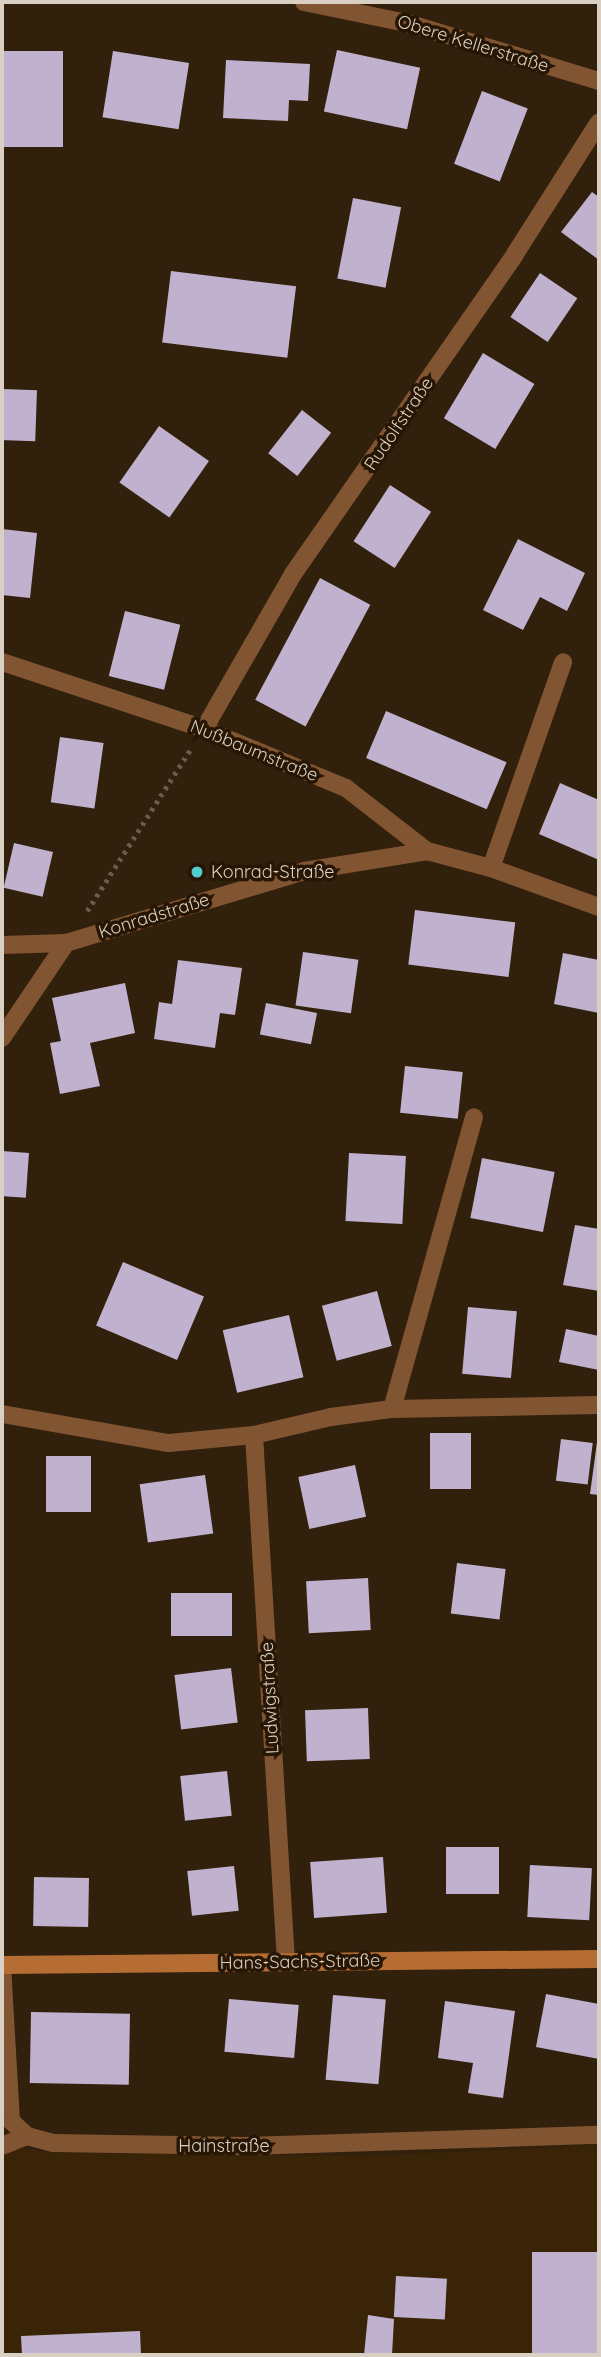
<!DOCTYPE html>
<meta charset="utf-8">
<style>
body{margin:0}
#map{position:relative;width:601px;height:2357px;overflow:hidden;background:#31200b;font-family:Quicksand,sans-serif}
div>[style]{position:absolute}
.built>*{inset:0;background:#3a2408}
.building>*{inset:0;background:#c0b2ce;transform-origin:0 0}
.path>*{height:4.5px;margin-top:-2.25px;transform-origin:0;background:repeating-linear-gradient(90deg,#6a5b4a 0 3.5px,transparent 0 8.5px)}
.lane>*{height:18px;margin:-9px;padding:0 9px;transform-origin:9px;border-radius:9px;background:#815432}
.street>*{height:18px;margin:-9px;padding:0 9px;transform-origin:9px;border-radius:9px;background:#815432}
.secondary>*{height:18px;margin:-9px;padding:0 9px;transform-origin:9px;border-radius:9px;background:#b66d34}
.dots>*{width:19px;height:19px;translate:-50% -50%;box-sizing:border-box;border:4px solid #271603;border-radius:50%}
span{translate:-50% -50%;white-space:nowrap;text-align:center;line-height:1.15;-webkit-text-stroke:7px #271603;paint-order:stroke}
.street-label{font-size:18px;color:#dacfc3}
.poi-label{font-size:18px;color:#dacfc3}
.left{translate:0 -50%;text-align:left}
.frame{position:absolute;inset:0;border:4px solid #dacfc3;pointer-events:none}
</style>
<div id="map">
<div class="built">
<i style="clip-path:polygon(2px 2126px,3px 2146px,55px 2153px,362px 2156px,599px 2145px,599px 2355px,2px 2355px)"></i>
</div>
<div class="building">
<i style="left:337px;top:50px;width:85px;height:63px;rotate:12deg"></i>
<i style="left:2px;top:51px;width:61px;height:96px"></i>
<i style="left:113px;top:51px;width:77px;height:67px;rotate:9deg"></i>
<i style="clip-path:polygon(226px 60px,310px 64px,308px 101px,289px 100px,288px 121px,223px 118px)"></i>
<i style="left:482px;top:91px;width:49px;height:78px;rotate:21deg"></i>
<i style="clip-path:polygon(592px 192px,599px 197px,599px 260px,561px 232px)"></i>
<i style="left:353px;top:198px;width:49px;height:82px;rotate:11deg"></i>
<i style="left:171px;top:271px;width:126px;height:72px;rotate:7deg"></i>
<i style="left:540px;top:273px;width:45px;height:53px;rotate:34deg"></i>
<i style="left:483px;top:353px;width:60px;height:76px;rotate:31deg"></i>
<i style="left:2px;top:389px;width:35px;height:51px;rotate:2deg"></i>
<i style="left:302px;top:410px;width:37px;height:55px;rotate:38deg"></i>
<i style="left:159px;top:426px;width:61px;height:69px;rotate:35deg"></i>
<i style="left:390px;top:485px;width:49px;height:67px;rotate:33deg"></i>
<i style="clip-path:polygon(2px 529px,37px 533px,30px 598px,2px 595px)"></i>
<i style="clip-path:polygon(518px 539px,585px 573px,567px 611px,540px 597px,523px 630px,483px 610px)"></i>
<i style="left:320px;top:578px;width:57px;height:138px;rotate:28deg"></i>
<i style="left:125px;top:611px;width:57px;height:67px;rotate:14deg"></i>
<i style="left:386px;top:711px;width:131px;height:51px;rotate:23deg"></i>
<i style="left:60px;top:737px;width:44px;height:66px;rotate:8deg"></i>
<i style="clip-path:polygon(560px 783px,599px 800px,599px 860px,539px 834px)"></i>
<i style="left:14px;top:843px;width:40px;height:46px;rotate:13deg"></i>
<i style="left:415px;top:910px;width:101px;height:55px;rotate:7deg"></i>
<i style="left:303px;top:952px;width:56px;height:54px;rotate:8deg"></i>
<i style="clip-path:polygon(563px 953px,599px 960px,599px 1013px,554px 1004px)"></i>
<i style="clip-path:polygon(178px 960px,242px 968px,235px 1015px,220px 1013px,215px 1048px,154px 1039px,159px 1002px,172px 1004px)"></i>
<i style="clip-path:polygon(125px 983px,135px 1033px,90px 1043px,100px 1086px,60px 1094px,50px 1043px,61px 1041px,52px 998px)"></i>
<i style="left:266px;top:1003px;width:52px;height:32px;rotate:11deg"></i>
<i style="left:405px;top:1066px;width:58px;height:47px;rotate:6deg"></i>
<i style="left:2px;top:1151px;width:27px;height:45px;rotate:4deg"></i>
<i style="left:349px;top:1153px;width:57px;height:68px;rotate:3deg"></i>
<i style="left:482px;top:1158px;width:74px;height:61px;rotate:11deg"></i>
<i style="clip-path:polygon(575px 1225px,599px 1229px,599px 1291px,563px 1285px)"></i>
<i style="left:123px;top:1262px;width:88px;height:69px;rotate:23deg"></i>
<i style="left:377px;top:1291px;width:57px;height:57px;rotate:75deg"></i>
<i style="left:468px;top:1307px;width:49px;height:67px;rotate:5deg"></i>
<i style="left:289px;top:1315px;width:64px;height:68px;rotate:77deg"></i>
<i style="clip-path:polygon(566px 1329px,599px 1336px,599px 1370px,559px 1362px)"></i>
<i style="left:430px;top:1433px;width:41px;height:56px"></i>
<i style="clip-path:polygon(598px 1435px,599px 1435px,599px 1495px,590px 1494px)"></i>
<i style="left:561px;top:1439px;width:32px;height:42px;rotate:7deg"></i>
<i style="left:46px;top:1456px;width:45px;height:56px"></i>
<i style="left:355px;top:1465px;width:53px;height:58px;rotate:78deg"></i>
<i style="left:205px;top:1475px;width:59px;height:66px;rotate:82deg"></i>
<i style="left:457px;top:1563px;width:49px;height:51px;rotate:7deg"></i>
<i style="left:368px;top:1578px;width:52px;height:62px;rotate:87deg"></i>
<i style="left:171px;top:1593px;width:61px;height:43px"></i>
<i style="left:231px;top:1668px;width:55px;height:57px;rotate:83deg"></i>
<i style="left:368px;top:1708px;width:51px;height:63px;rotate:88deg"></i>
<i style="left:227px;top:1771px;width:45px;height:47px;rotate:84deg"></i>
<i style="left:446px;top:1847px;width:53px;height:47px"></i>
<i style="left:383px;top:1857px;width:56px;height:73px;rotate:86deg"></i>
<i style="left:530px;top:1865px;width:62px;height:52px;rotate:3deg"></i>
<i style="left:234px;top:1866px;width:45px;height:47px;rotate:84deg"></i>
<i style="left:34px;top:1877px;width:55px;height:49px;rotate:1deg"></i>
<i style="clip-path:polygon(546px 1994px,599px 2004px,599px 2059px,536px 2047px)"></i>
<i style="left:333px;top:1995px;width:53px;height:85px;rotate:5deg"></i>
<i style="left:229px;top:1999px;width:70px;height:53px;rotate:5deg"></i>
<i style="clip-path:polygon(445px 2001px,515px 2011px,503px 2098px,468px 2093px,473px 2063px,438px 2058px)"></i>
<i style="left:31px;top:2012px;width:99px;height:71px;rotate:1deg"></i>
<i style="left:599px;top:2252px;width:103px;height:67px;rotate:90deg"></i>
<i style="left:396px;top:2276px;width:51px;height:41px;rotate:3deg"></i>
<i style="clip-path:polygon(368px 2315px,394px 2319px,392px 2355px,364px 2355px)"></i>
<i style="clip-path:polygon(140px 2331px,141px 2355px,22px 2355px,21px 2336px)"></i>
</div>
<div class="path">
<i style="left:87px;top:911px;width:191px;rotate:-57.4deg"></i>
</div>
<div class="lane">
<i style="left:491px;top:868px;width:218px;rotate:-70.7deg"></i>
<i style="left:2px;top:2146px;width:27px;rotate:-22deg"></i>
</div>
<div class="street">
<i style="left:304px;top:2px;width:109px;rotate:11.6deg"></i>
<i style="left:411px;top:24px;width:196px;rotate:16.9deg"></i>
<i style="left:2px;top:662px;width:213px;rotate:18.3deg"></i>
<i style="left:204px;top:729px;width:154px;rotate:22.6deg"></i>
<i style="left:346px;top:788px;width:103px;rotate:37.9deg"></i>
<i style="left:427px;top:851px;width:66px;rotate:14.9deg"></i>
<i style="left:491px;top:868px;width:115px;rotate:19.9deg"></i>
<i style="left:204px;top:729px;width:179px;rotate:-60.1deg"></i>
<i style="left:293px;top:574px;width:389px;rotate:-55.2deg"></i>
<i style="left:515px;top:254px;width:156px;rotate:-57.5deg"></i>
<i style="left:2px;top:945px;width:64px;rotate:-1.8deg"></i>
<i style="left:66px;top:943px;width:249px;rotate:-16.8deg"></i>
<i style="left:304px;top:871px;width:125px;rotate:-9.2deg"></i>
<i style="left:2px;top:1038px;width:115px;rotate:-56deg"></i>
<i style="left:392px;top:1409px;width:303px;rotate:-74.3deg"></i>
<i style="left:2px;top:1414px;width:169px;rotate:9.9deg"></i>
<i style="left:169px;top:1443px;width:85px;rotate:-5.4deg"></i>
<i style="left:254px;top:1435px;width:79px;rotate:-13.2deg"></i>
<i style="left:331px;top:1417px;width:62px;rotate:-7.5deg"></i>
<i style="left:392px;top:1409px;width:207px;rotate:-1.1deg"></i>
<i style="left:254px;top:1435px;width:527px;rotate:86.52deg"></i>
<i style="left:2px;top:1965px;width:156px;rotate:86.7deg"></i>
<i style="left:11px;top:2121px;width:22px;rotate:43deg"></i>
<i style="left:27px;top:2136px;width:27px;rotate:15deg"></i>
<i style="left:53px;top:2143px;width:191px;rotate:0.9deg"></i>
<i style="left:244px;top:2146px;width:355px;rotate:-1.8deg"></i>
</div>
<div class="secondary">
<i style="left:2px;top:1965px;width:597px;rotate:-0.58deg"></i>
</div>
<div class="dots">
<i style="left:197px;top:872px;background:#52cdcf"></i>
</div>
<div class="street-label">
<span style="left:473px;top:44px;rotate:17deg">Obere Kellerstraße</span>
<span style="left:399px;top:424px;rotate:-56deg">Rudolfstraße</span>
<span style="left:254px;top:751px;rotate:22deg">Nußbaumstraße</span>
<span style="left:154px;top:916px;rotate:-17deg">Konradstraße</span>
<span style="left:270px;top:1698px;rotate:-93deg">Ludwigstraße</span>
<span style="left:300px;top:1962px;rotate:-1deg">Hans-Sachs-Straße</span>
<span style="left:224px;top:2146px">Hainstraße</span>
</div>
<div class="poi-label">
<span class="left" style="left:211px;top:872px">Konrad-Straße</span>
</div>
<div class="frame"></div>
</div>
